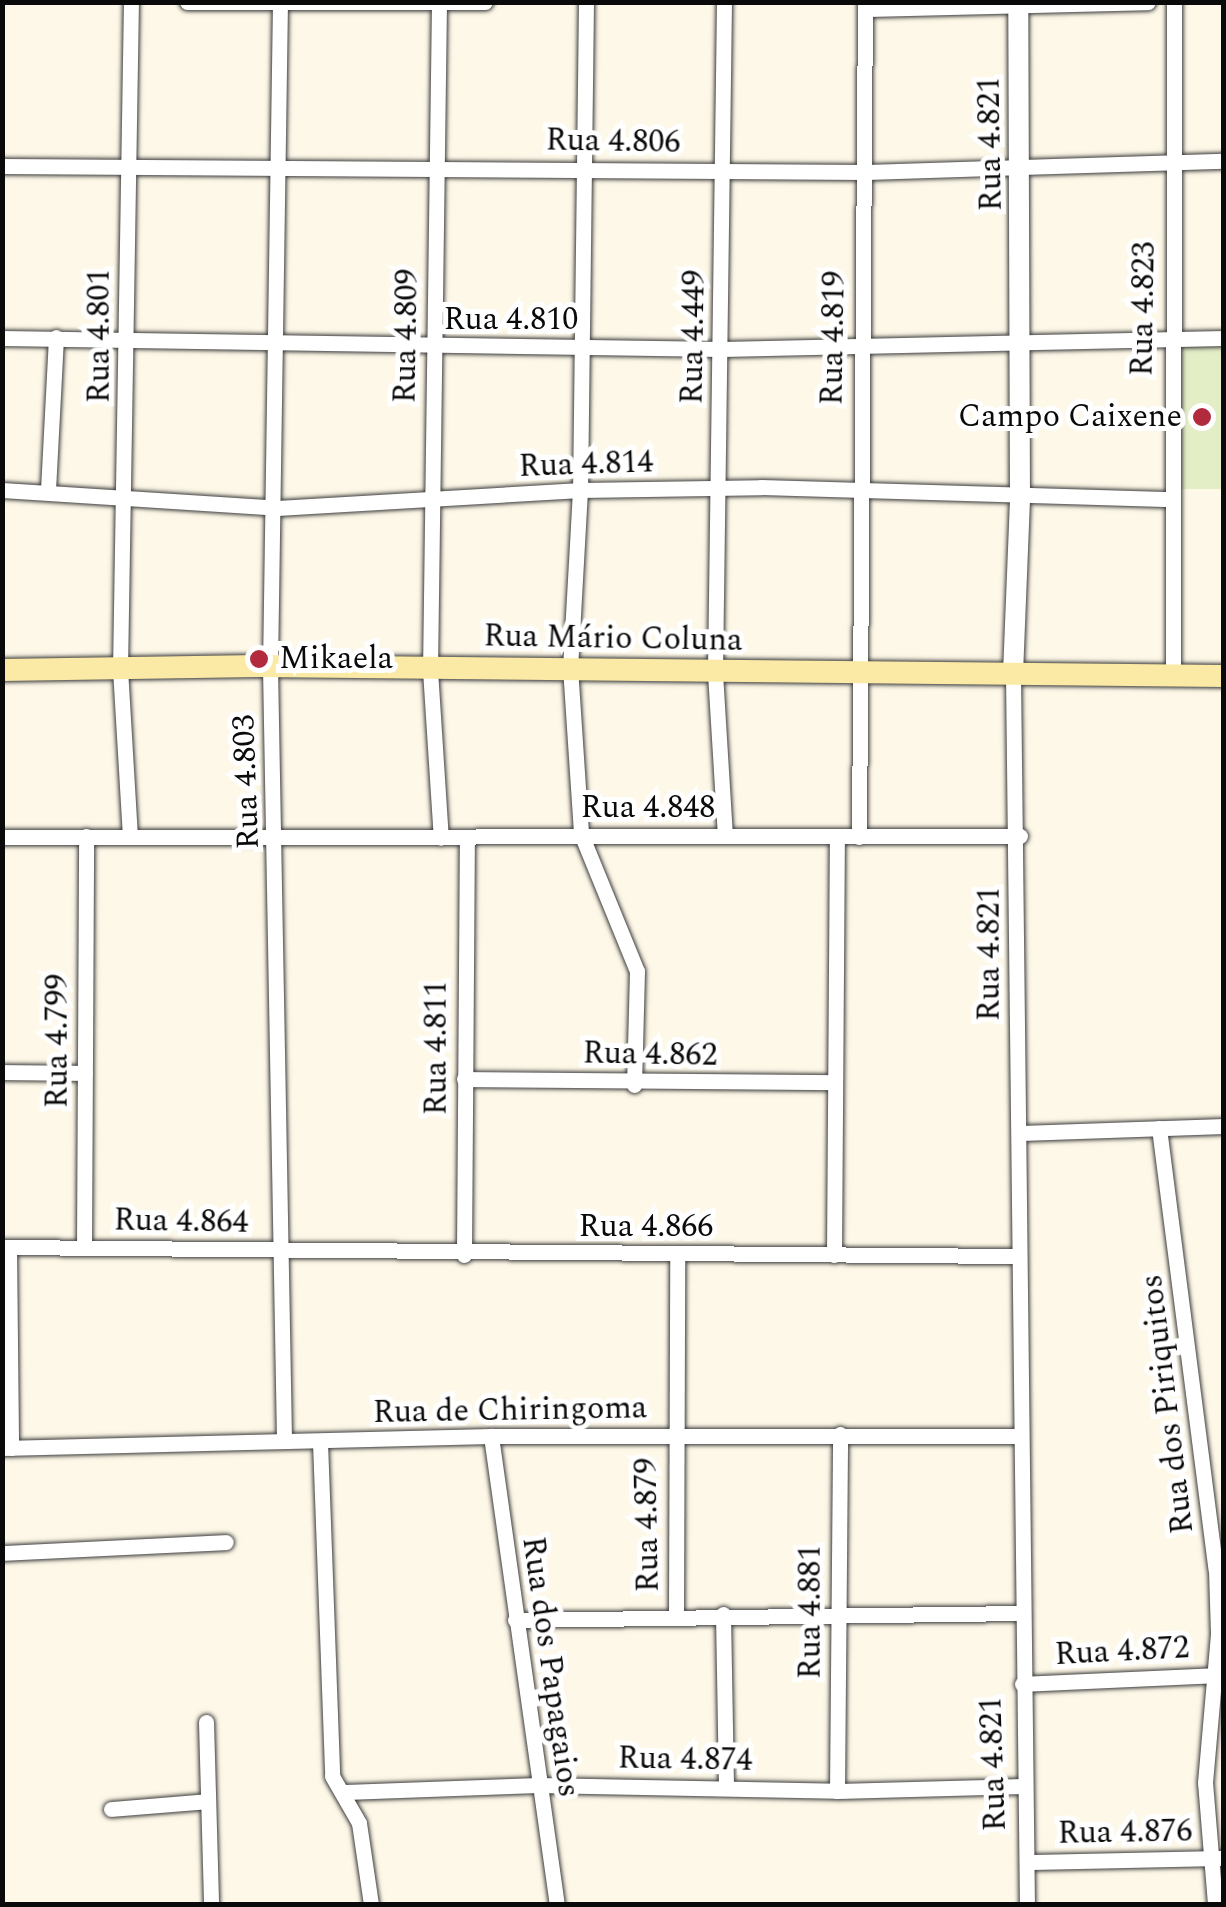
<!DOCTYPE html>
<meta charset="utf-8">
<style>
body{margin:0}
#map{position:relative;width:1226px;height:1907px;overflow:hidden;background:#fef8e8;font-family:Spectral,serif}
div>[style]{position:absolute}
.pitch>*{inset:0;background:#e3edc6;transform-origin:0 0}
.roads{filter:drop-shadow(0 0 2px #3d3d3d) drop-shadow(0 0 2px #3d3d3d)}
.minor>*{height:15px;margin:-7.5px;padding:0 7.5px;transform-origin:7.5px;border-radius:7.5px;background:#fff}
.tertiary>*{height:20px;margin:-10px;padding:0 10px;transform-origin:10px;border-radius:10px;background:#fff}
.secondary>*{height:22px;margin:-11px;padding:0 11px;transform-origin:11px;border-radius:11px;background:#fbeaa6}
.dots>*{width:28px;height:28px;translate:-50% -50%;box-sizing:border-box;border:5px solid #fff;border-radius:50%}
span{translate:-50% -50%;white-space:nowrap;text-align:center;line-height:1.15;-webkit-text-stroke:10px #fff;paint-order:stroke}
.street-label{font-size:32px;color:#0a0a0a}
.poi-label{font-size:32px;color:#0a0a0a}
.right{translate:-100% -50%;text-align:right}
.left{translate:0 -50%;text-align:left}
.frame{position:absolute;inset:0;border:5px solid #0a0a0a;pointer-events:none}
</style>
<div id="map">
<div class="pitch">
<i style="left:1180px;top:346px;width:43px;height:143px"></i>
</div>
<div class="roads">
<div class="minor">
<i style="left:187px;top:2px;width:298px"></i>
<i style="left:280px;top:2px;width:665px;rotate:90.86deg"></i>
<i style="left:270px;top:667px;width:772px;rotate:88.96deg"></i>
<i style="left:439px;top:2px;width:668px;rotate:90.77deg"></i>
<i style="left:430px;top:670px;width:168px;rotate:86.3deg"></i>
<i style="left:586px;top:2px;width:488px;rotate:90.7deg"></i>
<i style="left:580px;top:490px;width:177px;rotate:93.2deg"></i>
<i style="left:570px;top:667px;width:167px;rotate:86.2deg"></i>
<i style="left:581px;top:834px;width:148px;rotate:67.8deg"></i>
<i style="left:637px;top:971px;width:114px;rotate:91.5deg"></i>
<i style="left:724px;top:2px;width:671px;rotate:90.77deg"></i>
<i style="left:715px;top:673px;width:162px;rotate:86.5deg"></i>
<i style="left:865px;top:9px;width:283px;rotate:-1.4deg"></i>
<i style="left:2px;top:166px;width:864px;rotate:0.4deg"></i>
<i style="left:866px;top:172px;width:358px;rotate:-1.8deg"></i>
<i style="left:2px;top:338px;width:720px;rotate:0.88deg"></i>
<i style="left:722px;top:349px;width:502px;rotate:-1.26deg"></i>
<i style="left:2px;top:490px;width:276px;rotate:3.7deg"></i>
<i style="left:277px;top:508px;width:304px;rotate:-3.4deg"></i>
<i style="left:580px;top:490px;width:181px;rotate:-0.9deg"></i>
<i style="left:761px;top:487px;width:412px;rotate:1.7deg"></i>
<i style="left:48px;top:490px;width:153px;rotate:-87deg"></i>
<i style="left:1013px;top:674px;width:1230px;rotate:89.35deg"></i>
<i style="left:1173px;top:676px;width:674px;rotate:-89.91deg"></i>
<i style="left:2px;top:837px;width:1018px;rotate:-0.06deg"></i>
<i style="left:130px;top:837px;width:167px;rotate:-93.4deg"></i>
<i style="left:120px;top:670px;width:668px;rotate:-89.06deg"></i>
<i style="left:859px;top:837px;width:835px;rotate:-89.59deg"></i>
<i style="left:2px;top:1072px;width:83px;rotate:0.7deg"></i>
<i style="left:464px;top:1079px;width:371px;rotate:0.5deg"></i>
<i style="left:1159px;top:1128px;width:446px;rotate:82.7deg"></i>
<i style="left:1216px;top:1570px;width:64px;rotate:88.2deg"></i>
<i style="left:1218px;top:1634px;width:149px;rotate:95deg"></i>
<i style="left:1205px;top:1782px;width:122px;rotate:85.3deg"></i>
<i style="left:1021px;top:1133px;width:203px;rotate:-2deg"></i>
<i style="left:2px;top:1247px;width:1015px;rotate:0.51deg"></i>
<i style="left:9px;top:1247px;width:201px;rotate:89.4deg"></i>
<i style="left:84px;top:1247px;width:411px;rotate:-89.7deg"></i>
<i style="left:464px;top:1255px;width:414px;rotate:-89.6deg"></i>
<i style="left:834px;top:1255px;width:418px;rotate:-89.6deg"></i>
<i style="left:491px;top:1436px;width:473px;rotate:82deg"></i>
<i style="left:320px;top:1442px;width:334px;rotate:87.9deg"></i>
<i style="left:332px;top:1776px;width:54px;rotate:60.1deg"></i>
<i style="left:359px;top:1823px;width:82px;rotate:81.6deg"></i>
<i style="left:2px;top:1448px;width:489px;rotate:-1.4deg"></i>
<i style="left:491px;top:1436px;width:526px"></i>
<i style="left:2px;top:1553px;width:224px;rotate:-2.8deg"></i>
<i style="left:723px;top:1614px;width:174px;rotate:89deg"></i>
<i style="left:676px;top:1615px;width:361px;rotate:-89.8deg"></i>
<i style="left:515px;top:1620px;width:506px;rotate:-0.79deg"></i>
<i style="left:1022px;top:1684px;width:201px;rotate:-2.6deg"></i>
<i style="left:206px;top:1722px;width:182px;rotate:88.4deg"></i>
<i style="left:837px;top:1791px;width:357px;rotate:-89.5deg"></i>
<i style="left:345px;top:1792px;width:193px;rotate:-2.1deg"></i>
<i style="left:538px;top:1785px;width:299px;rotate:1.1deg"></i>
<i style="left:837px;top:1791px;width:187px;rotate:-1.5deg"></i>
<i style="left:111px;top:1809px;width:97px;rotate:-4.7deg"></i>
<i style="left:1028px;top:1862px;width:196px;rotate:-1.2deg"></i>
</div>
<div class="tertiary">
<i style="left:1013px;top:674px;width:176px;rotate:-87.7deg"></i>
<i style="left:1020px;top:498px;width:496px;rotate:-90.2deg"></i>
</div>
<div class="secondary">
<i style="left:2px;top:670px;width:257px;rotate:-0.9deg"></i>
<i style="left:259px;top:666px;width:965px;rotate:0.59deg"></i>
</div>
</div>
<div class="dots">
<i style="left:1202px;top:417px;background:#b22a3d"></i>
<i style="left:259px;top:659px;background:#b22a3d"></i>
</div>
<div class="street-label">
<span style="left:613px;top:142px;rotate:1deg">Rua 4.806</span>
<span style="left:991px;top:144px;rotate:-91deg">Rua 4.821</span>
<span style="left:1144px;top:309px;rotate:-89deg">Rua 4.823</span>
<span style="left:511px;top:320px">Rua 4.810</span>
<span style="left:100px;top:336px;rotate:-90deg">Rua 4.801</span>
<span style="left:407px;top:336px;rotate:-89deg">Rua 4.809</span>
<span style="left:694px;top:337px;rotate:-89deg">Rua 4.449</span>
<span style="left:834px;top:338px;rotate:-89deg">Rua 4.819</span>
<span style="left:586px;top:465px;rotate:-2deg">Rua 4.814</span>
<span style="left:613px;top:639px;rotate:1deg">Rua Mário Coluna</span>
<span style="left:247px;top:782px;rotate:-92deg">Rua 4.803</span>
<span style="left:648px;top:808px">Rua 4.848</span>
<span style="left:990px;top:954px;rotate:-90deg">Rua 4.821</span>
<span style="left:58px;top:1041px;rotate:-90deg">Rua 4.799</span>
<span style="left:437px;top:1048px;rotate:-90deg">Rua 4.811</span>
<span style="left:650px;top:1055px;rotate:1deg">Rua 4.862</span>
<span style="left:181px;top:1222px;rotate:1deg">Rua 4.864</span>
<span style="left:646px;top:1227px">Rua 4.866</span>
<span style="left:1168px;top:1404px;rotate:-97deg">Rua dos Piriquitos</span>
<span style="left:510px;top:1411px;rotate:-1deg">Rua de Chiringoma</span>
<span style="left:648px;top:1525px;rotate:-91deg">Rua 4.879</span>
<span style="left:811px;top:1612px;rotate:-90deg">Rua 4.881</span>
<span style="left:1122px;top:1652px;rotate:-3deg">Rua 4.872</span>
<span style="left:550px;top:1667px;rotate:82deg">Rua dos Papagaios</span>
<span style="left:685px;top:1760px;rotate:1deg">Rua 4.874</span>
<span style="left:994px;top:1764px;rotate:-92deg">Rua 4.821</span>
<span style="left:1125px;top:1833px;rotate:-1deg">Rua 4.876</span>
</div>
<div class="poi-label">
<span class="right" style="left:1182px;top:417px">Campo Caixene</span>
<span class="left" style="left:279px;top:659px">Mikaela</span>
</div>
<div class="frame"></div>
</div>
